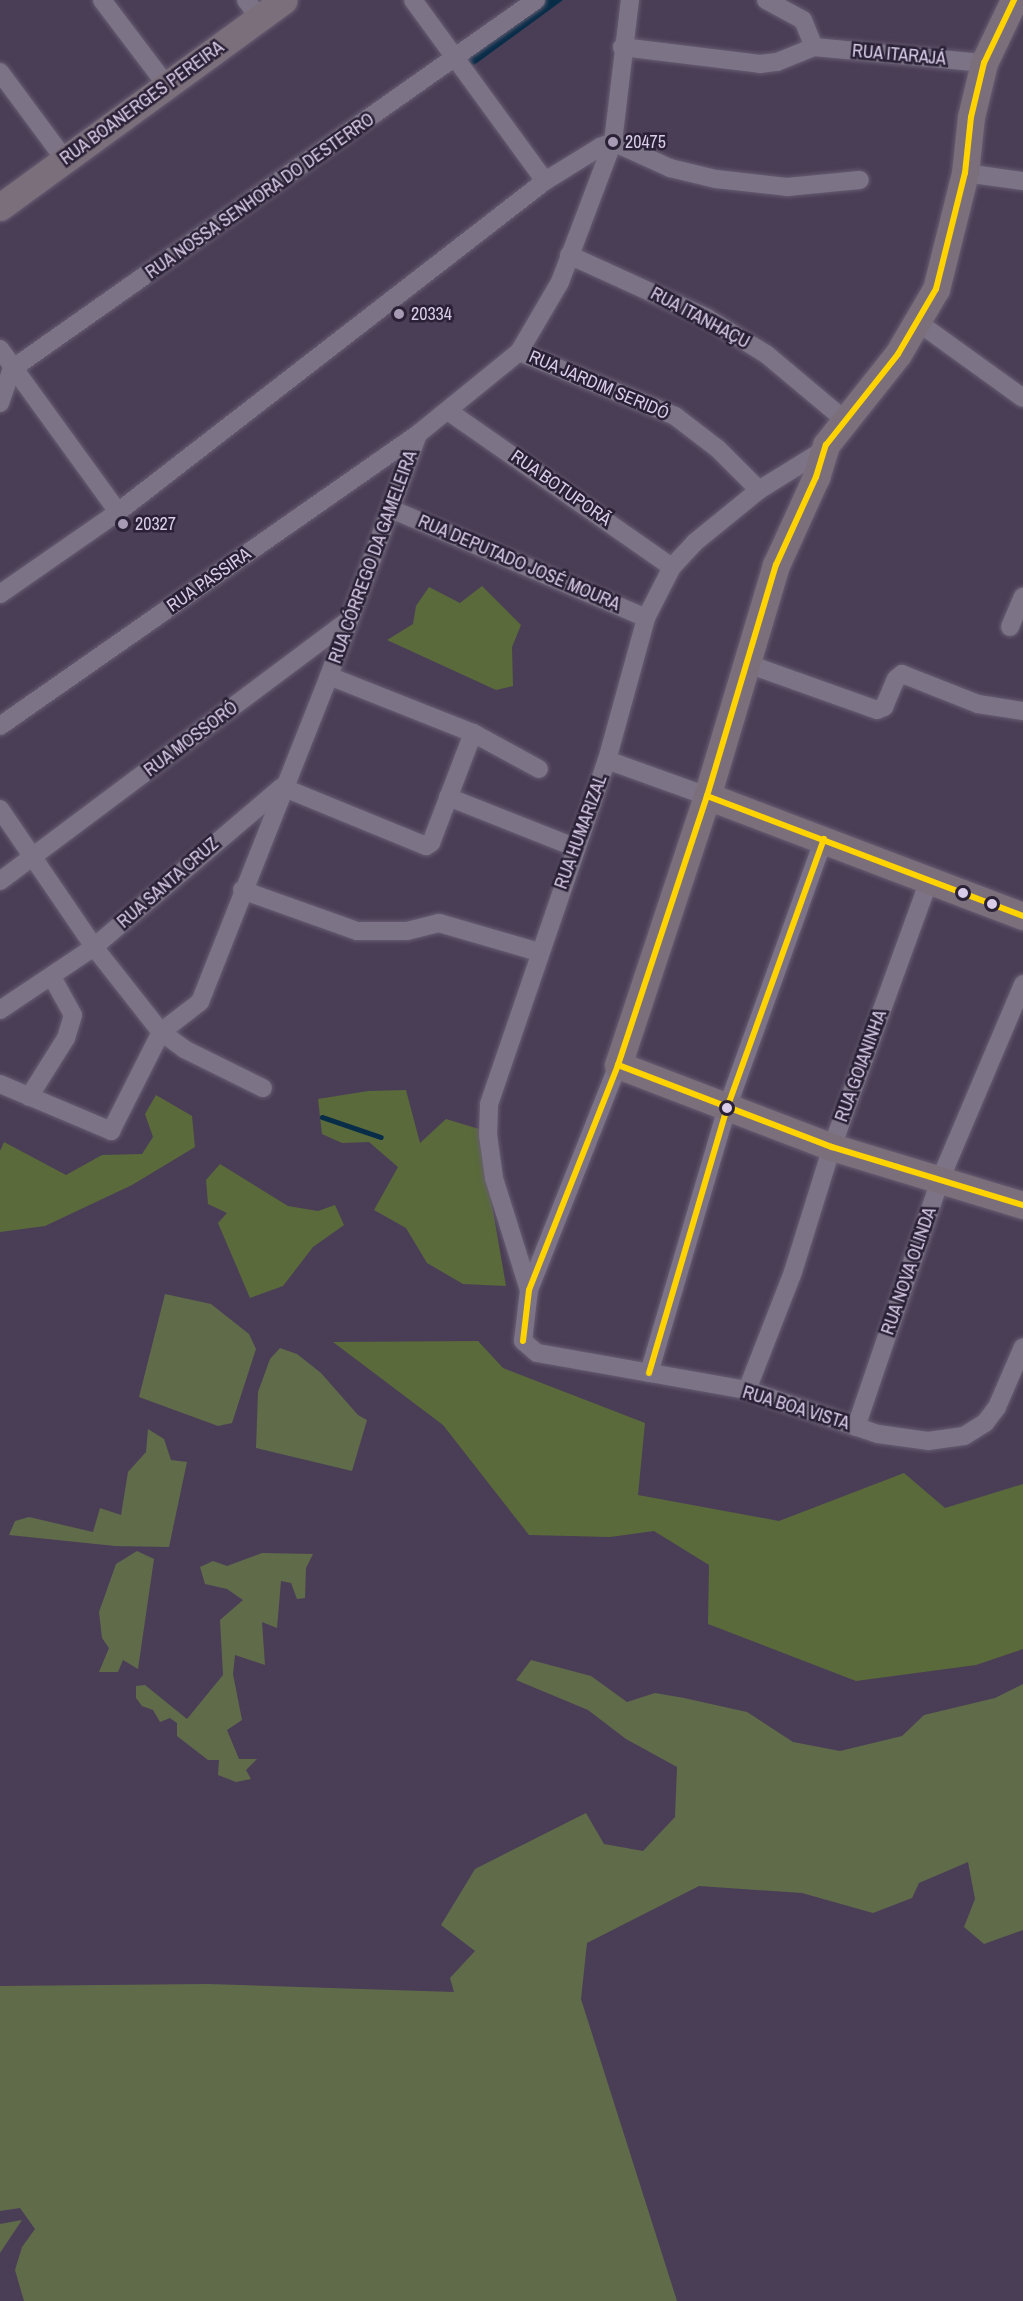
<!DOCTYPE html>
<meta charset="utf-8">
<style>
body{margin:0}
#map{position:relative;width:1023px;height:2301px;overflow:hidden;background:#4a3e56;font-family:"Archivo Narrow",sans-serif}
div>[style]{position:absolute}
.green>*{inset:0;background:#606b4a}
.forest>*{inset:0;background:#5a6a3b}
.water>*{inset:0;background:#082d49}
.stream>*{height:4.5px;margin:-2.25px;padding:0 2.25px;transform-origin:2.25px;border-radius:2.25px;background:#082d49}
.roads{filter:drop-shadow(0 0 2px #675d72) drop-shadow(0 0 2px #675d72)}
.street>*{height:18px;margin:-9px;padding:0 9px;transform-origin:9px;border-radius:9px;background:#7c7486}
.secondary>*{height:27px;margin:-13.5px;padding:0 13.5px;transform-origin:13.5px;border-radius:13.5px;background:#7a6f7b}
.bus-1>*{height:6px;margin:-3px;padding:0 3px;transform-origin:3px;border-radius:3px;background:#ffd300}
.dots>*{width:16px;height:16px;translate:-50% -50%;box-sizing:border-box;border:3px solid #2b2136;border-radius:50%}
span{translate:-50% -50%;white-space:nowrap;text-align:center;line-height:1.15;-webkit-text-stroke:5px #2b2136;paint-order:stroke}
.street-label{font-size:18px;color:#d8cce8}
.poi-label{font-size:18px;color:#d8cce8}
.left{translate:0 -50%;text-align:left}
</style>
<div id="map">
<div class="green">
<i style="clip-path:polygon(165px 1294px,211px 1304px,249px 1334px,256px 1349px,232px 1423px,218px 1426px,139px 1397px)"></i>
<i style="clip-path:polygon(280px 1348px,297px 1354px,321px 1373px,358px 1415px,367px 1420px,352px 1471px,256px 1448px,258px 1392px,270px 1359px)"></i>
<i style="clip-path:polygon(148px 1429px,164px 1439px,171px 1460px,187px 1462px,169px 1547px,115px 1546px,9px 1535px,15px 1521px,29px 1517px,93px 1532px,100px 1508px,121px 1515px,128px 1472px,146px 1452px)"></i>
<i style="clip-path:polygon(137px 1551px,154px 1559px,138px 1669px,123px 1660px,118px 1672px,99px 1672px,109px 1648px,102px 1638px,99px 1612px,116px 1564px)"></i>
<i style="clip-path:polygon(262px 1553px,313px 1554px,306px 1568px,305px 1598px,297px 1599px,291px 1583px,281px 1581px,277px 1628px,262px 1622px,265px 1665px,235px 1655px,233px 1674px,242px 1720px,227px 1730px,239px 1759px,257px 1759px,246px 1770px,251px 1779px,236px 1782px,218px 1775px,219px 1760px,208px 1760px,177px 1736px,177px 1723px,170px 1718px,160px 1722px,153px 1710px,142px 1706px,136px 1698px,136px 1686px,145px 1685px,187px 1719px,223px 1675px,220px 1620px,243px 1600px,227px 1589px,205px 1584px,200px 1567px,213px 1561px,227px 1566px)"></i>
<i style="clip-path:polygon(531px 1660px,591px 1676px,627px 1702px,655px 1693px,684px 1698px,747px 1712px,793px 1742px,840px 1751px,902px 1736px,924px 1715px,995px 1698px,1023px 1684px,1023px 1930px,984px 1944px,964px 1927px,975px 1899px,968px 1862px,919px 1883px,912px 1898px,873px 1913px,802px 1893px,699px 1886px,587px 1943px,581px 1999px,677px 2301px,24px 2301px,15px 2270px,22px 2247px,35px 2229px,20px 2208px,0 2211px,0 1986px,208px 1984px,454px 1992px,450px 1978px,475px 1951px,441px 1925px,475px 1869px,586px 1813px,604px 1844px,643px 1851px,675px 1817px,677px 1767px,626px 1739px,588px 1710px,516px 1680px)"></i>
<i style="clip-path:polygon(22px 2220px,0 2253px,0 2224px)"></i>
</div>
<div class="forest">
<i style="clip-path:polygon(482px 586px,521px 625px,512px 647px,513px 686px,496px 690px,387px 640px,413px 624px,416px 606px,429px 587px,460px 603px)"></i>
<i style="clip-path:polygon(406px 1090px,420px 1143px,446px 1119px,479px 1129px,506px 1286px,463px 1284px,427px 1263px,406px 1228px,374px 1210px,398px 1167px,369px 1142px,342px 1143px,322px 1134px,318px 1099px,368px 1091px)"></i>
<i style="clip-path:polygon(156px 1095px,192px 1116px,195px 1147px,132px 1185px,45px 1226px,0 1232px,0 1151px,4px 1142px,66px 1175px,102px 1155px,142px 1154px,153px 1137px,145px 1114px)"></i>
<i style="clip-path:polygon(220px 1164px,288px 1206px,318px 1211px,335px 1205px,344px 1225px,313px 1247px,283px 1286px,250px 1298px,218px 1223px,227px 1213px,208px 1204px,206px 1180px)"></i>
<i style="clip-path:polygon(478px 1341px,503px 1368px,645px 1423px,638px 1495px,779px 1521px,904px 1473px,945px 1508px,1023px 1484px,1023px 1649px,976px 1665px,856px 1681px,708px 1624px,709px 1565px,654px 1531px,610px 1537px,529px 1535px,443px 1425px,333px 1342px)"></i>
</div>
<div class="water">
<i style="clip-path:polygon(543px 0,563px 0,474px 65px,464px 59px)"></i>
</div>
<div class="stream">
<i style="left:322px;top:1117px;width:62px;rotate:18.7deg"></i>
</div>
<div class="roads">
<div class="street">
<i style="left:102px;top:0;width:108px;rotate:52.9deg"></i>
<i style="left:246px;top:0;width:21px;rotate:53deg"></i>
<i style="left:413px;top:0;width:224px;rotate:53.9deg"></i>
<i style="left:766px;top:0;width:42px;rotate:28.4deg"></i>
<i style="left:803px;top:20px;width:29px;rotate:68deg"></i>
<i style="left:622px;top:47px;width:139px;rotate:7deg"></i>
<i style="left:760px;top:64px;width:17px;rotate:-7deg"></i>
<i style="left:777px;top:62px;width:40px;rotate:-22deg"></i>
<i style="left:814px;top:47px;width:171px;rotate:5.4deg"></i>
<i style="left:0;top:72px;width:109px;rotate:53.5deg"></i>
<i style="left:965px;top:173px;width:59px;rotate:7.9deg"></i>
<i style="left:569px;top:255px;width:152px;rotate:24.5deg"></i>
<i style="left:707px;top:318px;width:69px;rotate:31.4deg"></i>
<i style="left:766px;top:354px;width:106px;rotate:40deg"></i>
<i style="left:919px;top:323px;width:128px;rotate:35.8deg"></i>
<i style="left:0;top:349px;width:201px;rotate:54.1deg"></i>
<i style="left:519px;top:352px;width:169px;rotate:22.3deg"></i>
<i style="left:675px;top:416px;width:54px;rotate:37.5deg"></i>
<i style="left:718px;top:449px;width:58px;rotate:45deg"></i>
<i style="left:0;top:403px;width:36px;rotate:-71deg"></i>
<i style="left:12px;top:369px;width:641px;rotate:-35.15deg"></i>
<i style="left:448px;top:411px;width:273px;rotate:34.9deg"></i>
<i style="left:391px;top:509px;width:277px;rotate:23.1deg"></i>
<i style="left:0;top:594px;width:144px;rotate:-34.8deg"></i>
<i style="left:118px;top:512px;width:540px;rotate:-37.78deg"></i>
<i style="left:545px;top:181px;width:65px;rotate:-31.7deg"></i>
<i style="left:600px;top:147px;width:14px;rotate:-21deg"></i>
<i style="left:613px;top:142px;width:63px;rotate:24.5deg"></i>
<i style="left:670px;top:168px;width:47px;rotate:13.4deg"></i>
<i style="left:716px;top:179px;width:71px;rotate:6.4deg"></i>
<i style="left:787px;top:187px;width:73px;rotate:-5.5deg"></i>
<i style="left:1010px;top:627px;width:33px;rotate:-67deg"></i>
<i style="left:748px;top:664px;width:137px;rotate:19.6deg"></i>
<i style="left:877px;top:710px;width:8px;rotate:-23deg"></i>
<i style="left:884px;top:707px;width:30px;rotate:-67deg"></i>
<i style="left:896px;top:679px;width:8px;rotate:-40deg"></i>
<i style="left:902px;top:674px;width:82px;rotate:21.5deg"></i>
<i style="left:978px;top:704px;width:46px;rotate:8.8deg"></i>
<i style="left:329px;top:676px;width:155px;rotate:21.6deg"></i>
<i style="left:473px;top:733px;width:75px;rotate:28.6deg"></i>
<i style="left:0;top:726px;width:510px;rotate:-34.94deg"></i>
<i style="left:418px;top:434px;width:130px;rotate:-39.1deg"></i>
<i style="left:519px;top:352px;width:81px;rotate:-59.6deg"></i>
<i style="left:560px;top:282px;width:150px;rotate:-69.3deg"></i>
<i style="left:613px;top:142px;width:143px;rotate:-83.2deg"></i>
<i style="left:607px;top:760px;width:106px;rotate:19.8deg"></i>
<i style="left:282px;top:787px;width:156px;rotate:22.3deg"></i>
<i style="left:426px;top:846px;width:6px;rotate:-31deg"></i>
<i style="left:431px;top:843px;width:118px;rotate:-69.1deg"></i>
<i style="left:448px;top:797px;width:136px;rotate:21.6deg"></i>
<i style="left:0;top:809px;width:167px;rotate:55.7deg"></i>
<i style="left:94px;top:947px;width:108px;rotate:51.8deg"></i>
<i style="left:161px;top:1032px;width:29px;rotate:36deg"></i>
<i style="left:184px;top:1049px;width:88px;rotate:26.3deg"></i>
<i style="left:0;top:881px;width:436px;rotate:-36.8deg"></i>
<i style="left:242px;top:890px;width:122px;rotate:19.6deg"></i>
<i style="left:357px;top:931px;width:50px"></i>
<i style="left:407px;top:931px;width:33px;rotate:-14deg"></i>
<i style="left:439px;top:923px;width:104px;rotate:16.2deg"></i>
<i style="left:0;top:1010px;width:113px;rotate:-33.8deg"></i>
<i style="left:94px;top:947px;width:245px;rotate:-40.4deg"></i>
<i style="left:161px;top:1032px;width:49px;rotate:-37.6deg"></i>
<i style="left:200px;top:1002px;width:351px;rotate:-68.4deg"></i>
<i style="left:329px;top:676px;width:258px;rotate:-69.8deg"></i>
<i style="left:618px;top:1065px;width:242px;rotate:111.6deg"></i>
<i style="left:529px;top:1290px;width:51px;rotate:96.7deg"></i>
<i style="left:523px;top:1341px;width:18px;rotate:41deg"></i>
<i style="left:537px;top:1353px;width:213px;rotate:10deg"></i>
<i style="left:747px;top:1390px;width:138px;rotate:18.6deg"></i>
<i style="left:878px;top:1434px;width:50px;rotate:8deg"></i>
<i style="left:928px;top:1441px;width:36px;rotate:-8deg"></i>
<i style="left:964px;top:1436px;width:25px;rotate:-32deg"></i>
<i style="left:985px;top:1423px;width:20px;rotate:-53deg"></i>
<i style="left:997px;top:1407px;width:65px;rotate:-66.6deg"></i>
<i style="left:0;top:1084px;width:121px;rotate:22.9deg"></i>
<i style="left:111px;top:1131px;width:111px;rotate:-63.2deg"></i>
<i style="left:29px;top:1097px;width:70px;rotate:-57.9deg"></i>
<i style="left:66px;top:1038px;width:24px;rotate:-73deg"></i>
<i style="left:73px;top:1015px;width:43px;rotate:-118.9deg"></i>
<i style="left:529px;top:1290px;width:117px;rotate:-107.4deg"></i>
<i style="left:494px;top:1178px;width:43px;rotate:-97.9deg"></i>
<i style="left:488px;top:1135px;width:31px;rotate:-88deg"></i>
<i style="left:489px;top:1104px;width:364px;rotate:-71.1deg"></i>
<i style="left:607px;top:760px;width:147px;rotate:-74.6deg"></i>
<i style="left:646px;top:618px;width:57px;rotate:-63deg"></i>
<i style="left:672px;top:567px;width:33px;rotate:-47deg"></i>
<i style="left:694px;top:543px;width:84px;rotate:-39.2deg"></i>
<i style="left:759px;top:490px;width:70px;rotate:-31.7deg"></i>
<i style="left:819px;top:453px;width:11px;rotate:-49deg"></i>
<i style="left:649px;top:1373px;width:276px;rotate:-73.6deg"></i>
<i style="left:727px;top:1108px;width:286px;rotate:-70.2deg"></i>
<i style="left:747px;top:1390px;width:127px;rotate:-68.7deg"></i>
<i style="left:793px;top:1272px;width:131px;rotate:-72.7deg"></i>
<i style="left:832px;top:1147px;width:286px;rotate:-70deg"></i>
<i style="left:856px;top:1427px;width:261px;rotate:-71.2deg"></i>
<i style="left:940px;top:1180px;width:213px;rotate:-67deg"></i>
</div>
<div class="secondary">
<i style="left:1014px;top:0;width:70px;rotate:115.5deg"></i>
<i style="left:984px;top:63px;width:56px;rotate:103.5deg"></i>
<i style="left:971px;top:117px;width:56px;rotate:96.1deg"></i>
<i style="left:965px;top:173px;width:120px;rotate:104deg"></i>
<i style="left:936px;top:289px;width:75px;rotate:120.3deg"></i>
<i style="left:898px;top:354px;width:116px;rotate:128.4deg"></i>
<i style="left:826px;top:445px;width:34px;rotate:107deg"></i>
<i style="left:816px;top:477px;width:97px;rotate:114.4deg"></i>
<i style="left:776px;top:565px;width:241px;rotate:106.6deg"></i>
<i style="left:707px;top:796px;width:283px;rotate:108.3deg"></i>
<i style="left:618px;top:1065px;width:229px;rotate:21deg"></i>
<i style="left:832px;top:1147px;width:200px;rotate:16.9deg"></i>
<i style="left:0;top:207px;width:351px;rotate:-36.1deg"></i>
<i style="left:707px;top:796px;width:338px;rotate:20.8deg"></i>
</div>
</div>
<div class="bus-1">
<i style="left:707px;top:796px;width:338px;rotate:20.8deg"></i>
<i style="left:618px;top:1065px;width:229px;rotate:21deg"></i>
<i style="left:832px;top:1147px;width:200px;rotate:16.9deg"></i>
<i style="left:523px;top:1341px;width:51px;rotate:-83.3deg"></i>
<i style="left:529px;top:1290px;width:242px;rotate:-68.4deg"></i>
<i style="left:618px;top:1065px;width:283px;rotate:-71.7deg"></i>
<i style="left:707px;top:796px;width:241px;rotate:-73.4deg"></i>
<i style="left:776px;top:565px;width:97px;rotate:-65.6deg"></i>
<i style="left:816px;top:477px;width:34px;rotate:-73deg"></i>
<i style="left:826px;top:445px;width:116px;rotate:-51.6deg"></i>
<i style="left:898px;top:354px;width:75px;rotate:-59.7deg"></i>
<i style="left:936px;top:289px;width:120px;rotate:-76deg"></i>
<i style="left:965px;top:173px;width:56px;rotate:-83.9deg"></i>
<i style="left:971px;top:117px;width:56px;rotate:-76.5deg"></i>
<i style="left:984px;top:63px;width:70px;rotate:-64.5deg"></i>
<i style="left:649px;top:1373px;width:276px;rotate:-73.6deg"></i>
<i style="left:727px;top:1108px;width:286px;rotate:-70.2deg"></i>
</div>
<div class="dots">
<i style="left:613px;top:142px;background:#a69ab5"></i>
<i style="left:399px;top:314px;background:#a69ab5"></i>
<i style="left:123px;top:524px;background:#a69ab5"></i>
<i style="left:963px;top:893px;background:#d8cce8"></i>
<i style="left:992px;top:904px;background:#d8cce8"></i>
<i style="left:727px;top:1108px;background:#d8cce8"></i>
</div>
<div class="street-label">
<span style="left:899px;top:55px;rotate:5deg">RUA ITARAJÁ</span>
<span style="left:142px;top:103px;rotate:-36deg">RUA BOANERGES PEREIRA</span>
<span style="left:260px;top:196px;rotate:-35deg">RUA NOSSA SENHORA DO DESTERRO</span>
<span style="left:700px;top:318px;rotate:28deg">RUA ITANHAÇU</span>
<span style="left:599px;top:385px;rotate:23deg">RUA JARDIM SERIDÓ</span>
<span style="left:561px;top:488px;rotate:35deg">RUA BOTUPORÃ</span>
<span style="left:373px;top:557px;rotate:-70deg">RUA CÓRREGO DA GAMELEIRA</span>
<span style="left:519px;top:563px;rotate:23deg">RUA DEPUTADO JOSÉ MOURA</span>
<span style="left:209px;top:580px;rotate:-35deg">RUA PASSIRA</span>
<span style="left:191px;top:739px;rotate:-37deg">RUA MOSSORÓ</span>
<span style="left:581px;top:832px;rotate:-70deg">RUA HUMARIZAL</span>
<span style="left:168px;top:883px;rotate:-41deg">RUA SANTA CRUZ</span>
<span style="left:861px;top:1066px;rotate:-70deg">RUA GOIANINHA</span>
<span style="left:909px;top:1271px;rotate:-71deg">RUA NOVA OLINDA</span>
<span style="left:796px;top:1408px;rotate:17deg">RUA BOA VISTA</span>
</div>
<div class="poi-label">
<span class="left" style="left:625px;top:142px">20475</span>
<span class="left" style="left:411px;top:314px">20334</span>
<span class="left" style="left:135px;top:524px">20327</span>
</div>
</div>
